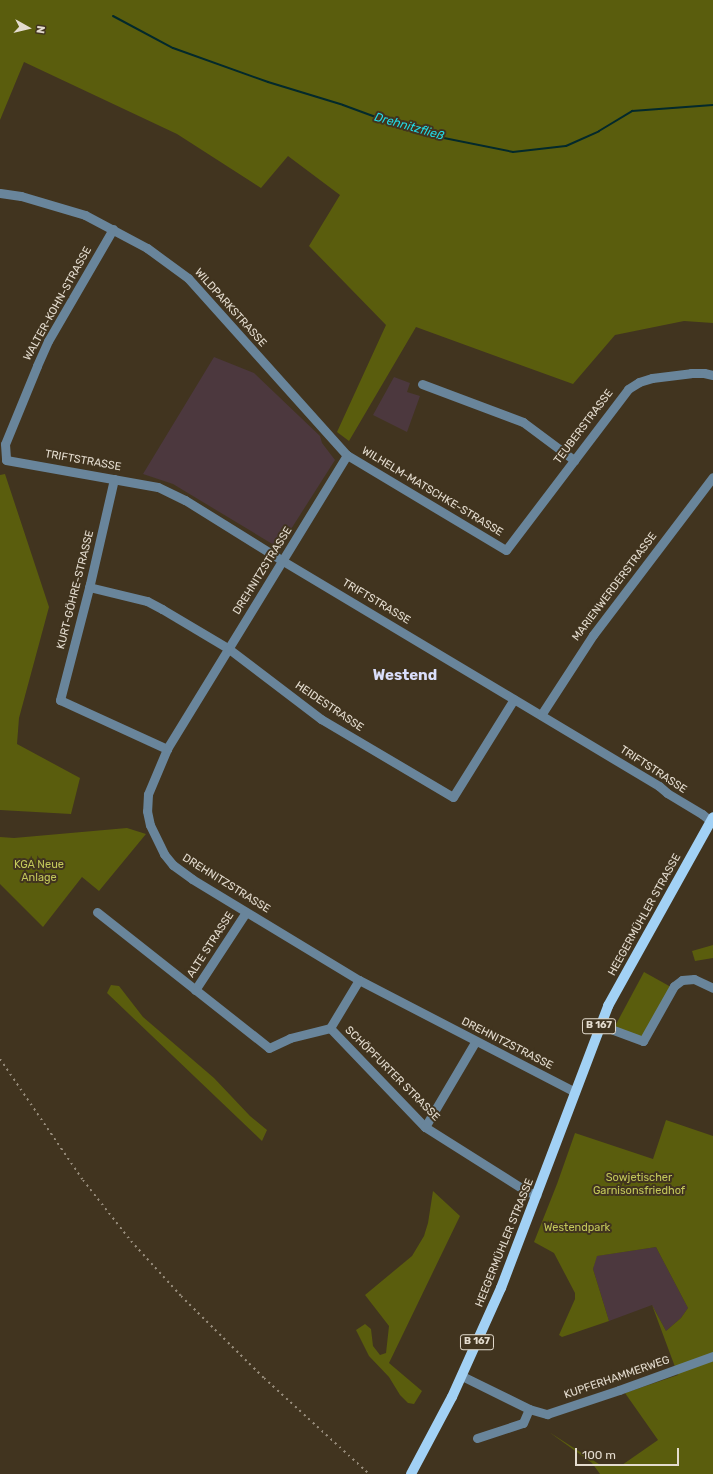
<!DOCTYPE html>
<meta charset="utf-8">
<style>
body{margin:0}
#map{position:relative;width:713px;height:1474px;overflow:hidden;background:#41341f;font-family:Rubik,sans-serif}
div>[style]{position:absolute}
.education>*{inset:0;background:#4c383e}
.green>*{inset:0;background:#5a5d0d}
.stream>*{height:2px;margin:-1px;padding:0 1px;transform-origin:1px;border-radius:1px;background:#03292c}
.minor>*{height:9px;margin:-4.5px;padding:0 4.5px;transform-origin:4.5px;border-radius:4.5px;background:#69859b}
.major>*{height:10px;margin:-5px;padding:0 5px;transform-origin:5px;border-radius:5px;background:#a2d1f5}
.rail>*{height:2px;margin-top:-1px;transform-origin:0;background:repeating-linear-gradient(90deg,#968b7a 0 2px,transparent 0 6px)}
span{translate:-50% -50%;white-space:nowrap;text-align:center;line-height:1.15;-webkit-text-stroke:4px #41341f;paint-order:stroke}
.shield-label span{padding:1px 3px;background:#41341f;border:1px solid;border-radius:3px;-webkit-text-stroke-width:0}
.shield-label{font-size:10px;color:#e4dccf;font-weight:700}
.street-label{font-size:11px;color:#e4dccf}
.park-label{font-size:11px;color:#c3c85a}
.water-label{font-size:12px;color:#22dae6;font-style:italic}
.district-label{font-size:15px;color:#dadefb;font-weight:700}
.north{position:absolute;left:8px;top:8px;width:40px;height:40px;-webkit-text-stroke:3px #41341f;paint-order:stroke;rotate:98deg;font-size:11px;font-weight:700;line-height:16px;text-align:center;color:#e4dccf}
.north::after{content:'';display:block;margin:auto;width:14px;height:18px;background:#e4dccf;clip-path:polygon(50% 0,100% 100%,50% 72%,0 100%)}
.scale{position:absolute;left:575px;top:1448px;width:104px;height:18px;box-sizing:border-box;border:2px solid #e4dccf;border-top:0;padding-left:5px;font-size:12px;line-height:14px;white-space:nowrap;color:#e4dccf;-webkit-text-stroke:3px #41341f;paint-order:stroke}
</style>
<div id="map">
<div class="education">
<i style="clip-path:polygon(214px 357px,254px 373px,320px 436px,322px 443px,335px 460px,279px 548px,173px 484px,143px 474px)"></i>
<i style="clip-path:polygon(394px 377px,410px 383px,407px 392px,420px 396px,407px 432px,373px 415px)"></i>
<i style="clip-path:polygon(656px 1247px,688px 1308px,681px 1318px,666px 1331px,652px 1305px,609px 1321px,593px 1269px,596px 1256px)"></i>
</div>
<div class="green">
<i style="clip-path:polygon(0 0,713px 0,713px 323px,684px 321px,615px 335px,573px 384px,416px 327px,349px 441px,337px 432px,386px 325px,309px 246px,340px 195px,288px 156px,261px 188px,177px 134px,24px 62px,0 120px)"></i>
<i style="clip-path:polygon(5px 474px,49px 607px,19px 718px,17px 744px,80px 778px,71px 814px,0 810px,0 475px)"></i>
<i style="clip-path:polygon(127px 828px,146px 834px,99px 891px,82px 877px,43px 927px,0 884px,0 837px,14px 838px)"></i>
<i style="clip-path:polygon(713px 945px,713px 958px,695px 961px,692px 951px)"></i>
<i style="clip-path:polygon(644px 972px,671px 987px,641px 1038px,614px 1028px)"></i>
<i style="clip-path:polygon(111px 985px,119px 986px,143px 1017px,214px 1078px,250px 1116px,267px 1130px,262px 1141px,107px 993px)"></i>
<i style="clip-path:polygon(666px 1120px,713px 1136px,713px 1474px,600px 1474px,592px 1463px,549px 1432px,602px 1466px,622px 1465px,658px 1440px,625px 1393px,678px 1375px,652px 1305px,666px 1331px,681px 1318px,688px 1308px,656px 1247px,597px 1256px,593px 1269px,609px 1321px,562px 1337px,559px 1335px,575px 1299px,575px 1293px,554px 1253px,534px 1242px,557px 1184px,575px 1133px,653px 1159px)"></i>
<i style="clip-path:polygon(433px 1191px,460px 1216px,389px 1363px,422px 1391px,414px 1404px,408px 1403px,400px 1395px,389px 1377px,369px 1356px,356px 1330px,365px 1324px,371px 1329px,373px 1346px,380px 1355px,386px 1353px,389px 1326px,365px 1295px,412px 1256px,424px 1236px,428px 1223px)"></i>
</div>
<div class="stream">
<i style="left:113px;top:16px;width:68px;rotate:28.1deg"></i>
<i style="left:173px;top:48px;width:101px;rotate:19.7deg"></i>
<i style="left:268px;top:82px;width:78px;rotate:17deg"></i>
<i style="left:343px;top:105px;width:81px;rotate:20.2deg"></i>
<i style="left:419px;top:133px;width:96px;rotate:11.4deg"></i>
<i style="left:513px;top:152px;width:53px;rotate:-6.5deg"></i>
<i style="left:566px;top:146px;width:36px;rotate:-24deg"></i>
<i style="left:599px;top:131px;width:39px;rotate:-31deg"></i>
<i style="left:632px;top:111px;width:81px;rotate:-4.2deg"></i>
</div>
<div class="minor">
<i style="left:0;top:193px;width:21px;rotate:8deg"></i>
<i style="left:21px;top:196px;width:67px;rotate:16.5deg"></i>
<i style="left:85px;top:215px;width:70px;rotate:28deg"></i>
<i style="left:147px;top:248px;width:51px;rotate:36.2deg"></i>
<i style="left:188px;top:278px;width:238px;rotate:48.1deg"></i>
<i style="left:347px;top:455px;width:185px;rotate:30.9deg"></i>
<i style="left:506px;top:550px;width:202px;rotate:-52.8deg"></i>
<i style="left:628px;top:389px;width:13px;rotate:-32deg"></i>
<i style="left:639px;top:382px;width:14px;rotate:-17deg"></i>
<i style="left:652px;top:378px;width:39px;rotate:-7deg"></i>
<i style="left:691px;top:373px;width:13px"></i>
<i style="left:704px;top:373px;width:9px;rotate:13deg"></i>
<i style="left:113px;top:229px;width:129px;rotate:120.1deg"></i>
<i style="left:48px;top:341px;width:27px;rotate:114deg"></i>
<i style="left:37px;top:366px;width:84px;rotate:112.3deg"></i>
<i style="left:5px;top:444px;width:16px;rotate:86deg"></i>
<i style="left:6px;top:460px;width:154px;rotate:10.1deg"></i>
<i style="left:158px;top:487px;width:30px;rotate:26deg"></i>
<i style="left:185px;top:500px;width:115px;rotate:31.9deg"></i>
<i style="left:283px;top:561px;width:438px;rotate:30.9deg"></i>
<i style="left:659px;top:786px;width:11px;rotate:41deg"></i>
<i style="left:667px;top:793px;width:41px;rotate:31deg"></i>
<i style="left:702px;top:814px;width:14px;rotate:39deg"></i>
<i style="left:422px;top:384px;width:108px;rotate:20.6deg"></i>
<i style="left:523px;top:422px;width:64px;rotate:36.7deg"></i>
<i style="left:347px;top:455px;width:345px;rotate:121.5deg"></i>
<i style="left:167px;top:749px;width:49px;rotate:112.9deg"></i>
<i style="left:148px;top:794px;width:17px;rotate:93deg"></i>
<i style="left:147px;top:811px;width:14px;rotate:78deg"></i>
<i style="left:150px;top:825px;width:32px;rotate:64deg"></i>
<i style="left:164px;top:854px;width:14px;rotate:51deg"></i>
<i style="left:173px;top:865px;width:24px;rotate:36deg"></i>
<i style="left:192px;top:879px;width:195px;rotate:31.2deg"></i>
<i style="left:359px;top:980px;width:243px;rotate:27.4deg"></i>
<i style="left:114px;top:479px;width:108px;rotate:102.9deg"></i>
<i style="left:90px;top:584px;width:120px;rotate:104.5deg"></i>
<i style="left:60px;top:700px;width:118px;rotate:24.6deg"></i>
<i style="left:89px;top:587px;width:60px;rotate:13.6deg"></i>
<i style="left:147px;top:601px;width:17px;rotate:28deg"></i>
<i style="left:162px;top:609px;width:78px;rotate:30.8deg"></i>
<i style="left:229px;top:649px;width:116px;rotate:37.3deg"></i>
<i style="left:321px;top:719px;width:153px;rotate:30.6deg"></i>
<i style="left:453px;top:797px;width:115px;rotate:-58.1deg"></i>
<i style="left:541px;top:715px;width:95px;rotate:-57deg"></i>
<i style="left:593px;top:635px;width:198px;rotate:-52.8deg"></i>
<i style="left:97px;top:912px;width:219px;rotate:38.3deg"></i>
<i style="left:269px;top:1048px;width:23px;rotate:-25deg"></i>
<i style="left:290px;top:1038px;width:41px;rotate:-14deg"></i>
<i style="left:330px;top:1028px;width:137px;rotate:46.2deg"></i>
<i style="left:425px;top:1127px;width:122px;rotate:32.3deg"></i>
<i style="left:528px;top:1192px;width:9px;rotate:18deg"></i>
<i style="left:195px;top:990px;width:93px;rotate:-56.8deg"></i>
<i style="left:600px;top:1025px;width:46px;rotate:20.4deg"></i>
<i style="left:643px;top:1041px;width:63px;rotate:-60.6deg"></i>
<i style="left:674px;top:986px;width:10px;rotate:-37deg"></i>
<i style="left:682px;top:980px;width:12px;rotate:-5deg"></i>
<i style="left:694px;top:979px;width:21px;rotate:25deg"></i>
<i style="left:330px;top:1028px;width:56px;rotate:-58.9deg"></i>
<i style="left:425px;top:1127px;width:99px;rotate:-59.5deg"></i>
<i style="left:462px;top:1376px;width:75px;rotate:26.2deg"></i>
<i style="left:529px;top:1409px;width:19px;rotate:16deg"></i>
<i style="left:547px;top:1414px;width:76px;rotate:-18.4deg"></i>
<i style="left:619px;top:1390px;width:100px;rotate:-19.9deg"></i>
<i style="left:477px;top:1438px;width:48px;rotate:-18.1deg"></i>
<i style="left:523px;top:1423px;width:15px;rotate:-67deg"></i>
</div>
<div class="major">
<i style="left:411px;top:1474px;width:87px;rotate:-62deg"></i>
<i style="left:452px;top:1397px;width:120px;rotate:-65.8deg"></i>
<i style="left:501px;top:1288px;width:302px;rotate:-69.2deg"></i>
<i style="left:608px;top:1006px;width:216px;rotate:-60.9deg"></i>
</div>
<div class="rail">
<i style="left:0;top:1059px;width:147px;rotate:55.6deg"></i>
<i style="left:83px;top:1180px;width:78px;rotate:51.8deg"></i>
<i style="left:131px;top:1241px;width:74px;rotate:47.7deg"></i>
<i style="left:181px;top:1296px;width:117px;rotate:44.7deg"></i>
<i style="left:264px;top:1378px;width:142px;rotate:42.4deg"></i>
</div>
<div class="shield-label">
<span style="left:599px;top:1026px">B 167</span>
<span style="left:477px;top:1342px">B 167</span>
</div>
<div class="street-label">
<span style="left:58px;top:304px;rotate:-61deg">WALTER-KOHN-STRASSE</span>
<span style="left:230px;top:308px;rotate:48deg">WILDPARKSTRASSE</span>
<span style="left:584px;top:427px;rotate:-53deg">TEUBERSTRASSE</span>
<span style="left:83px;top:461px;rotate:10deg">TRIFTSTRASSE</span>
<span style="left:432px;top:492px;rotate:31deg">WILHELM-MATSCHKE-STRASSE</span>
<span style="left:263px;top:571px;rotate:-58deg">DREHNITZSTRASSE</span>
<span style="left:615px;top:587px;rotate:-53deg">MARIENWERDERSTRASSE</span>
<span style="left:76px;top:590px;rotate:-76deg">KURT-GÖHRE-STRASSE</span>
<span style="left:376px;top:602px;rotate:31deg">TRIFTSTRASSE</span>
<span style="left:329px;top:707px;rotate:34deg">HEIDESTRASSE</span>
<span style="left:653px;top:770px;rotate:33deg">TRIFTSTRASSE</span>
<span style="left:226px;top:884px;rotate:32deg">DREHNITZSTRASSE</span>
<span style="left:645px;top:915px;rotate:-61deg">HEEGERMÜHLER STRASSE</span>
<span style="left:211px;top:945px;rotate:-57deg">ALTE STRASSE</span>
<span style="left:507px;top:1044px;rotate:27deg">DREHNITZSTRASSE</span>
<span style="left:392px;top:1074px;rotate:45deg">SCHÖPFURTER STRASSE</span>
<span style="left:505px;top:1243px;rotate:-68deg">HEEGERMÜHLER STRASSE</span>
<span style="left:617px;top:1378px;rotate:-19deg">KUPFERHAMMERWEG</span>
</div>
<div class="park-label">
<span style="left:39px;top:872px">KGA Neue<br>Anlage</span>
<span style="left:639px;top:1185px">Sowjetischer<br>Garnisonsfriedhof</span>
<span style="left:577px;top:1228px">Westendpark</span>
</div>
<div class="water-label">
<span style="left:409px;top:127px;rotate:16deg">Drehnitzfließ</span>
</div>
<div class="district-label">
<span style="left:405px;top:676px">Westend</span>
</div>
<div class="north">N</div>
<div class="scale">100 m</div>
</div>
